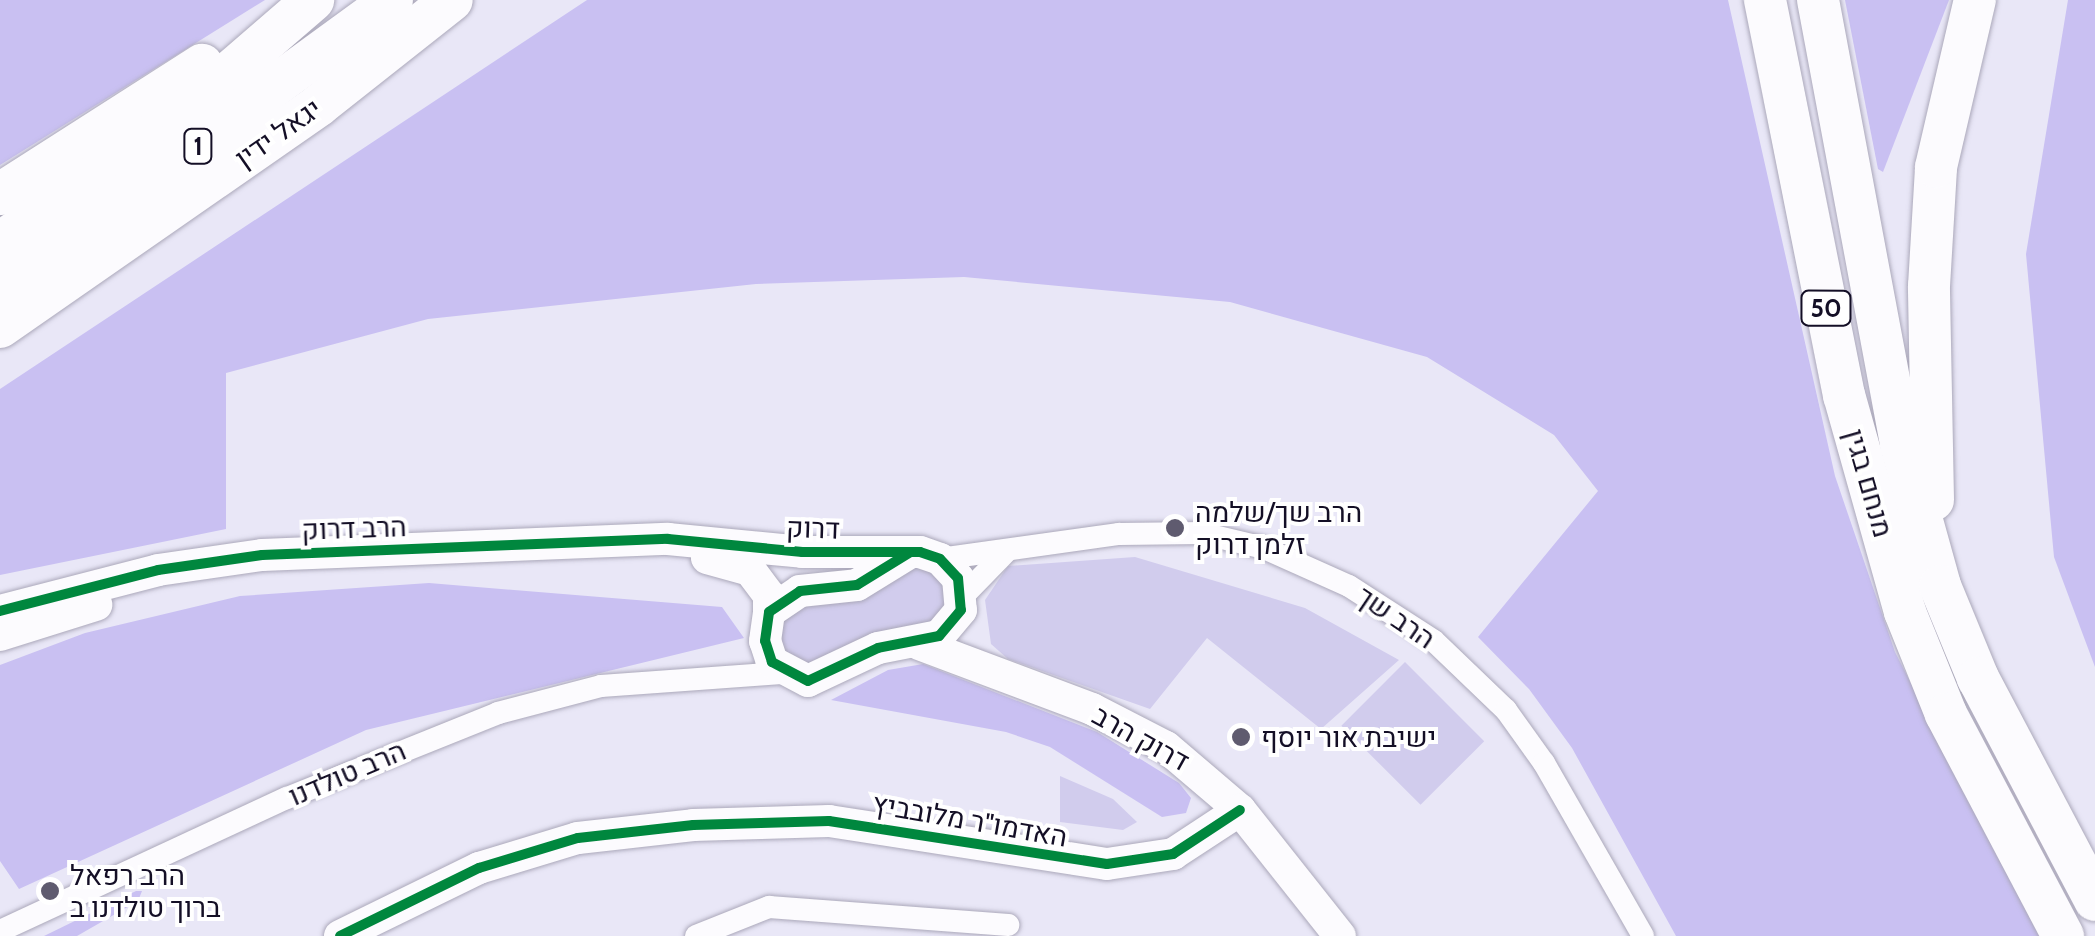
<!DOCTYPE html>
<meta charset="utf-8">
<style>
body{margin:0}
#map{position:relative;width:2095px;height:936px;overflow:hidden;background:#e9e7f7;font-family:Cabin,Heebo,sans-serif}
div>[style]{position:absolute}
.green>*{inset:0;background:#d1cced;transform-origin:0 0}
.forest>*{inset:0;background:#c9c0f2}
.roads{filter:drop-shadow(0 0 2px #aba8ba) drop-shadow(0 0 2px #aba8ba)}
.street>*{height:22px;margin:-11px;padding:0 11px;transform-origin:11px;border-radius:11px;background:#fcfbfe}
.secondary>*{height:32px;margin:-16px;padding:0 16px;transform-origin:16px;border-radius:16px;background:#fcfbfe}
.highway>*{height:42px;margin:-21px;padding:0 21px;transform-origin:21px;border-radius:21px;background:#fcfbfe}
.cycleway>*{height:10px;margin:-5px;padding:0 5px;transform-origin:5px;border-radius:5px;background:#00873e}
.dots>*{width:28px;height:28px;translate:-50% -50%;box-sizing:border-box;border:5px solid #fff;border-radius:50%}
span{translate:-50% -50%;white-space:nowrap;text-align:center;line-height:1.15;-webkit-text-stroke:8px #fff;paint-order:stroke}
.shield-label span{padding:2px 8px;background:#fff;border:2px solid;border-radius:8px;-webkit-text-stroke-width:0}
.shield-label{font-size:25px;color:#140f26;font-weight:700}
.street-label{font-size:28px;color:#140f26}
.poi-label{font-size:28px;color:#140f26}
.left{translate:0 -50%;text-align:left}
</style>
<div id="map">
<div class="green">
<i style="clip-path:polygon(1135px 557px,1305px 608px,1399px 660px,1321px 729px,1207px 638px,1150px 709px,1008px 659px,991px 644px,985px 600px,1008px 566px)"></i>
<i style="clip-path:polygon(930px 566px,952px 594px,942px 620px,808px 669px,780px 652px,784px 613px,897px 570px)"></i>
<i style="left:1405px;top:662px;width:112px;height:90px;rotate:45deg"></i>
<i style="clip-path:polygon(1060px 776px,1113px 799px,1137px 822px,1123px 830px,1060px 822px)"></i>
</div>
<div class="forest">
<i style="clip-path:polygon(0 0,265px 0,0 165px)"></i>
<i style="clip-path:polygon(587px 0,1728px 0,1835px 476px,1895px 652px,2039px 936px,1676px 936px,1572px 748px,1529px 689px,1478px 637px,1598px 491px,1554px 435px,1427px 357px,1230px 302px,964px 277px,756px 284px,428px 319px,226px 373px,226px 529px,0 575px,0 389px)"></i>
<i style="clip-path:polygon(1845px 0,1949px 0,1883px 172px,1878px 169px)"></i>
<i style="clip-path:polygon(2068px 0,2095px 0,2095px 667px,2054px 557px,2026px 254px)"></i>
<i style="clip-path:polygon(429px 583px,722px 607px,744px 638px,366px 730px,19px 889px,0 861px,0 665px,85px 633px,240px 596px)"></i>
<i style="clip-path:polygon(923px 664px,1097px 732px,1179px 783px,1191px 798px,1186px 813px,1162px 817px,1050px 747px,1006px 732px,831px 700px,888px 670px)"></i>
<i style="clip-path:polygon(136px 891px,142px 891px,138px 901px,77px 936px,44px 936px)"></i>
</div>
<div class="roads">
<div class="street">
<i style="left:940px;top:559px;width:181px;rotate:-8deg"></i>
<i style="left:1119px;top:534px;width:82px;rotate:-0.7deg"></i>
<i style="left:1201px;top:533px;width:65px;rotate:13.4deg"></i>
<i style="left:1264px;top:548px;width:93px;rotate:24.1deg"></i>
<i style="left:1349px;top:586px;width:101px;rotate:32.9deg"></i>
<i style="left:1434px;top:641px;width:100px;rotate:43.8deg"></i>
<i style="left:1506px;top:710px;width:65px;rotate:54.4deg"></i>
<i style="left:1544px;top:763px;width:199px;rotate:60.2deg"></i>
<i style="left:963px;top:596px;width:62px;rotate:-45.7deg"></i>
<i style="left:0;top:931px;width:316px;rotate:-24.9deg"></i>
<i style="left:287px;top:798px;width:227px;rotate:-21.9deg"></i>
<i style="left:498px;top:713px;width:106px;rotate:-14.7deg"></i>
<i style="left:601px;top:686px;width:181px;rotate:-4.1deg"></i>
<i style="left:696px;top:936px;width:79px;rotate:-21.7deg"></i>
<i style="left:769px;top:907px;width:240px;rotate:4.3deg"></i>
</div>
<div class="secondary">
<i style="left:707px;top:558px;width:45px;rotate:15.6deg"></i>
<i style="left:750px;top:570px;width:31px;rotate:53deg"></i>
<i style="left:769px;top:595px;width:17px;rotate:90deg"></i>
<i style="left:0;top:611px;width:163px;rotate:-14.5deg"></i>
<i style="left:158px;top:570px;width:105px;rotate:-8.2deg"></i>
<i style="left:262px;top:555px;width:406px;rotate:-2.3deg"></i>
<i style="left:668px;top:539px;width:135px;rotate:5.5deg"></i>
<i style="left:802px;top:552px;width:118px"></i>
<i style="left:920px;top:552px;width:21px;rotate:19deg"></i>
<i style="left:940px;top:559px;width:26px;rotate:47deg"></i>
<i style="left:958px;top:578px;width:32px;rotate:85deg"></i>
<i style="left:961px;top:610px;width:34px;rotate:130deg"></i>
<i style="left:939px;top:636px;width:62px;rotate:168.9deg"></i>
<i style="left:878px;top:648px;width:77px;rotate:154.8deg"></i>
<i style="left:808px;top:681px;width:41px;rotate:-152.2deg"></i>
<i style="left:772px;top:662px;width:22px;rotate:-108deg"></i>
<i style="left:765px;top:641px;width:29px;rotate:-82deg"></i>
<i style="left:769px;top:612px;width:37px;rotate:-34deg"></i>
<i style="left:800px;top:591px;width:57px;rotate:-6deg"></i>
<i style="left:857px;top:585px;width:61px;rotate:-31.6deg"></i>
<i style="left:0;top:635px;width:101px;rotate:-17.4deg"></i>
<i style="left:919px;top:644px;width:185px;rotate:20.6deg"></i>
<i style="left:1092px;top:709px;width:83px;rotate:27.2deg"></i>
<i style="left:1166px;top:747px;width:97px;rotate:40.4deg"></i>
<i style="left:1240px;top:810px;width:161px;rotate:51.6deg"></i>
<i style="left:340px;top:936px;width:155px;rotate:-26.1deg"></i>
<i style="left:479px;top:868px;width:103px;rotate:-16.9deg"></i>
<i style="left:578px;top:838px;width:116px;rotate:-6.4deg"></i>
<i style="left:693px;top:825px;width:136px;rotate:-1.7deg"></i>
<i style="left:829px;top:821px;width:281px;rotate:8.8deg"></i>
<i style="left:1107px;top:864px;width:67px;rotate:-8.6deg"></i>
<i style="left:1173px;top:854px;width:80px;rotate:-33.3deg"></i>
</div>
<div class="highway">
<i style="left:1765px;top:0;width:403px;rotate:78.7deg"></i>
<i style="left:1844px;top:395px;width:225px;rotate:74.3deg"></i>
<i style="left:1905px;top:612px;width:110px;rotate:68.1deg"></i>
<i style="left:1946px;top:714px;width:251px;rotate:62.2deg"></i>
<i style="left:1818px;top:0;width:453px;rotate:79.4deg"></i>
<i style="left:1901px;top:445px;width:146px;rotate:74.5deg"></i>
<i style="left:1940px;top:586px;width:100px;rotate:67.6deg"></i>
<i style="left:1978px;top:678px;width:251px;rotate:62.2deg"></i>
<i style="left:0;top:194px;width:240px;rotate:-32.6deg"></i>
<i style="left:0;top:243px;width:221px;rotate:-35.4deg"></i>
<i style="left:180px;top:115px;width:176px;rotate:-40.8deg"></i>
<i style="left:0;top:286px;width:485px;rotate:-36.1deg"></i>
<i style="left:0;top:327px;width:389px;rotate:-34.8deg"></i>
<i style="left:319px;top:105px;width:169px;rotate:-38.3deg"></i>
<i style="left:1933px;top:500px;width:214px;rotate:-91.1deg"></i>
<i style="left:1929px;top:286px;width:119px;rotate:-86.6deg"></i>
<i style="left:1936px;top:167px;width:171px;rotate:-76.9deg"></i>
</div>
</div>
<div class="cycleway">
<i style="left:0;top:611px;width:163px;rotate:-14.5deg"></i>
<i style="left:158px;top:570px;width:105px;rotate:-8.2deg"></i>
<i style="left:262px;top:555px;width:406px;rotate:-2.3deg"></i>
<i style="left:668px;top:539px;width:135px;rotate:5.5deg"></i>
<i style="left:802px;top:552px;width:118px"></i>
<i style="left:920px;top:552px;width:21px;rotate:19deg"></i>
<i style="left:940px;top:559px;width:26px;rotate:47deg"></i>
<i style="left:958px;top:578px;width:32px;rotate:85deg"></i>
<i style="left:961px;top:610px;width:34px;rotate:130deg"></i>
<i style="left:939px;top:636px;width:62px;rotate:168.9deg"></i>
<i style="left:878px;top:648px;width:77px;rotate:154.8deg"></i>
<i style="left:808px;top:681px;width:41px;rotate:-152.2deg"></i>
<i style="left:772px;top:662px;width:22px;rotate:-108deg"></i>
<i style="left:765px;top:641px;width:29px;rotate:-82deg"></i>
<i style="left:769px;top:612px;width:37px;rotate:-34deg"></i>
<i style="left:800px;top:591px;width:57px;rotate:-6deg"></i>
<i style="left:857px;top:585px;width:61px;rotate:-31.6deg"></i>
<i style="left:340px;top:936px;width:155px;rotate:-26.1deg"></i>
<i style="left:479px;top:868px;width:103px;rotate:-16.9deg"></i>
<i style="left:578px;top:838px;width:116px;rotate:-6.4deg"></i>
<i style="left:693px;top:825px;width:136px;rotate:-1.7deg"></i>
<i style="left:829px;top:821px;width:281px;rotate:8.8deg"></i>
<i style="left:1107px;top:864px;width:67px;rotate:-8.6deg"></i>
<i style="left:1173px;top:854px;width:80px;rotate:-33.3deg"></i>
</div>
<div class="dots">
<i style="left:1175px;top:528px;background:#5f5b6f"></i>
<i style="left:1241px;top:737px;background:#5f5b6f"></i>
<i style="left:50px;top:891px;background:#5f5b6f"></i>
</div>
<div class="shield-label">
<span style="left:198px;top:146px">1</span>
<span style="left:1826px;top:308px">50</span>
</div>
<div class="street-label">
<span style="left:278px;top:133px;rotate:-35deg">יגאל ידין</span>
<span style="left:1869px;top:483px;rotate:74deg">מנחם בגין</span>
<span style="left:354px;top:528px;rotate:-2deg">הרב דרוק</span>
<span style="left:813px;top:528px;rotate:2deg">דרוק</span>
<span style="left:1396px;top:617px;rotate:34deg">הרב שך</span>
<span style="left:1141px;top:738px;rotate:29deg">דרוק הרב</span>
<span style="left:347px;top:773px;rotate:-23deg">הרב טולדנו</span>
<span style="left:970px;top:820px;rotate:10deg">האדמו"ר מלובביץ</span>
</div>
<div class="poi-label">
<span class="left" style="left:1195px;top:528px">הרב שך/שלמה<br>זלמן דרוק</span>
<span class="left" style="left:1261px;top:737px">ישיבת אור יוסף</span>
<span class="left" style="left:70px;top:891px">הרב רפאל<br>ברוך טולדנו ב</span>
</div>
</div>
